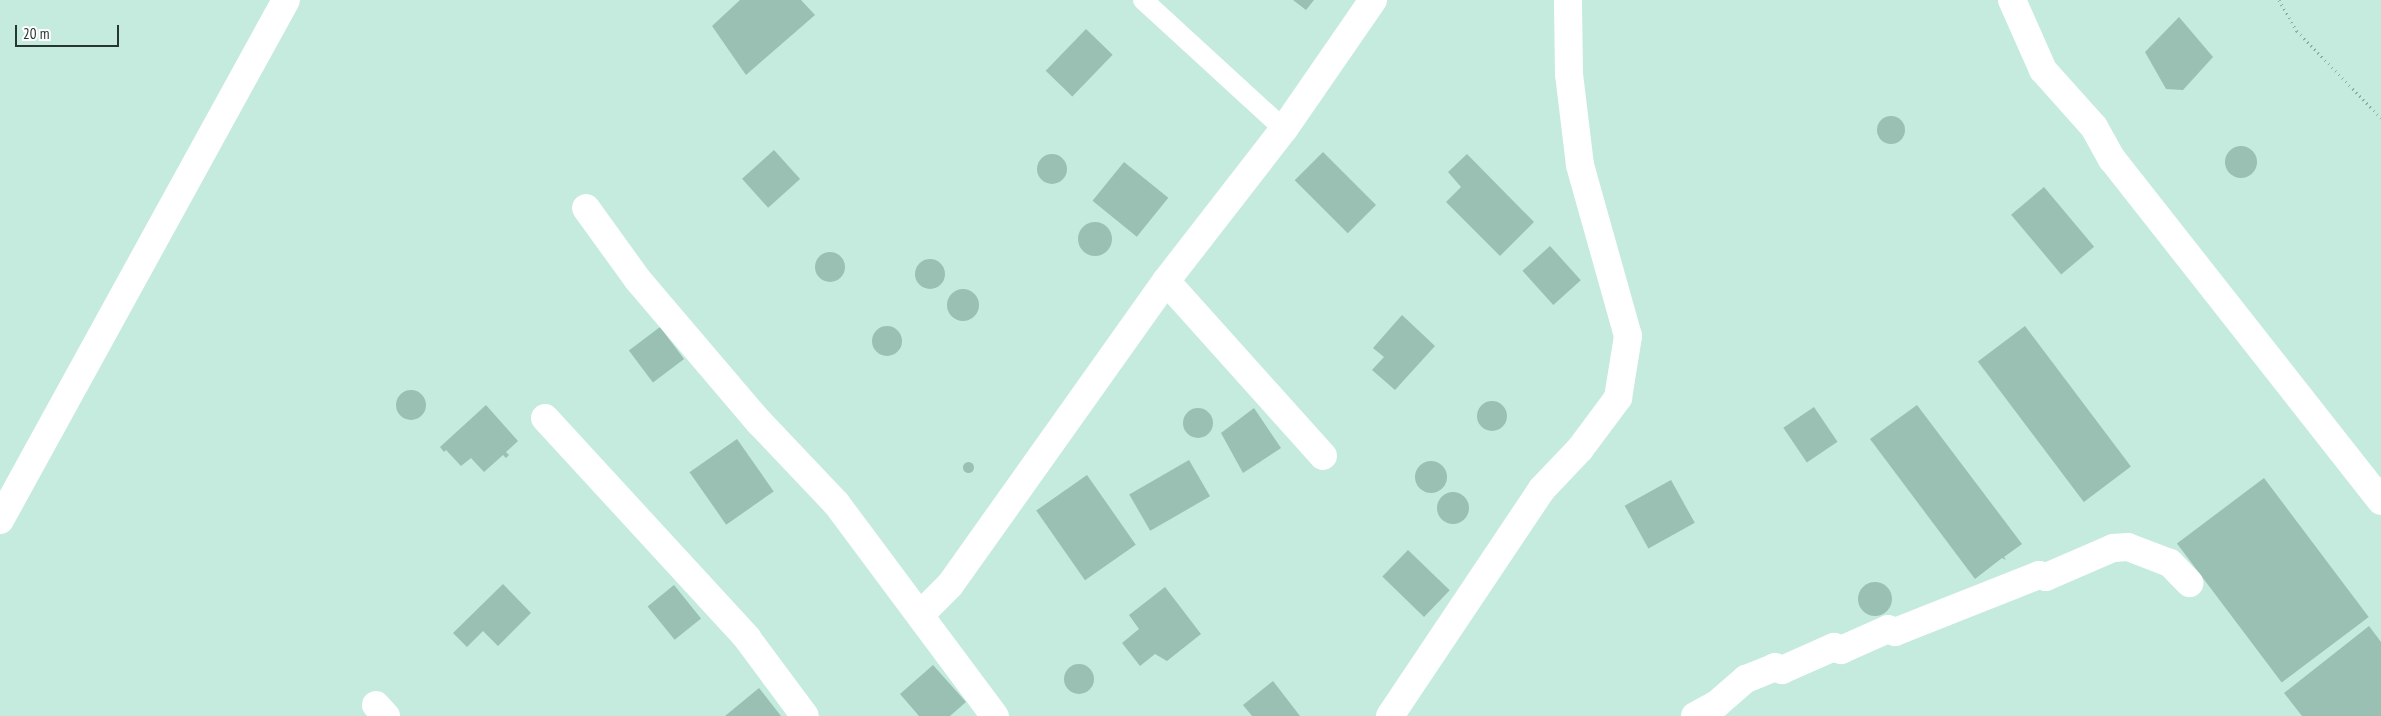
<!DOCTYPE html>
<style>
body{margin:0}
#map{position:relative;width:2381px;height:716px;overflow:hidden;background:#c4ebdd;font-family:"PT Sans Narrow",sans-serif}
div>[style]{position:absolute}
.building>*{inset:0;background:#99c0b2;transform-origin:0 0}
.round{border-radius:50%}
.path>*{height:3px;margin-top:-1.5px;transform-origin:0;background:repeating-linear-gradient(90deg,#8caa9f 0 1px,transparent 0 5px)}
.lane>*{height:20px;margin:-10px;padding:0 10px;transform-origin:10px;border-radius:10px;background:#fff}
.street>*{height:28px;margin:-14px;padding:0 14px;transform-origin:14px;border-radius:14px;background:#fff}
span{translate:-50% -50%;white-space:nowrap;text-align:center;line-height:1.15;-webkit-text-stroke:4px #fff;paint-order:stroke}
.scale{position:absolute;left:15px;top:25px;width:104px;height:22px;box-sizing:border-box;border:2px solid #263630;border-top:0;padding-left:6px;font-size:15px;line-height:18px;white-space:nowrap;color:#263630;-webkit-text-stroke:4px #fff;paint-order:stroke}
</style>
<div id="map">
<div class="building">
<i style="clip-path:polygon(740px 0,801px 0,815px 15px,746px 75px,712px 26px)"></i>
<i style="clip-path:polygon(1293px 0,1314px 0,1306px 10px)"></i>
<i style="clip-path:polygon(2179px 17px,2213px 57px,2183px 90px,2166px 89px,2145px 52px)"></i>
<i style="left:1086px;top:29px;width:37px;height:58px;rotate:44deg"></i>
<i class="round" style="left:1877px;top:116px;width:28px;height:28px"></i>
<i class="round" style="left:2225px;top:146px;width:32px;height:32px"></i>
<i style="left:774px;top:150px;width:39px;height:43px;rotate:48deg"></i>
<i style="left:1323px;top:152px;width:75px;height:40px;rotate:45deg"></i>
<i class="round" style="left:1037px;top:154px;width:30px;height:30px"></i>
<i style="clip-path:polygon(1467px 154px,1534px 222px,1500px 256px,1446px 202px,1461px 187px,1448px 172px)"></i>
<i style="left:1124px;top:162px;width:57px;height:50px;rotate:39deg"></i>
<i style="left:2044px;top:187px;width:78px;height:43px;rotate:50deg"></i>
<i class="round" style="left:1078px;top:222px;width:34px;height:34px"></i>
<i style="left:1550px;top:246px;width:46px;height:37px;rotate:48deg"></i>
<i class="round" style="left:815px;top:252px;width:30px;height:30px"></i>
<i class="round" style="left:915px;top:259px;width:30px;height:30px"></i>
<i class="round" style="left:947px;top:289px;width:32px;height:32px"></i>
<i style="clip-path:polygon(1402px 315px,1435px 346px,1395px 390px,1372px 370px,1384px 357px,1373px 348px)"></i>
<i style="left:2025px;top:326px;width:176px;height:59px;rotate:53deg"></i>
<i class="round" style="left:872px;top:326px;width:30px;height:30px"></i>
<i style="left:660px;top:327px;width:40px;height:39px;rotate:53deg"></i>
<i class="round" style="left:396px;top:390px;width:30px;height:30px"></i>
<i class="round" style="left:1477px;top:401px;width:30px;height:30px"></i>
<i style="clip-path:polygon(486px 405px,518px 441px,506px 452px,509px 455px,506px 458px,503px 455px,484px 472px,471px 458px,461px 466px,446px 450px,444px 452px,440px 447px)"></i>
<i style="clip-path:polygon(1917px 405px,2022px 544px,2004px 557px,2006px 560px,2002px 558px,1975px 579px,1870px 439px)"></i>
<i style="left:1814px;top:407px;width:42px;height:37px;rotate:56deg"></i>
<i class="round" style="left:1183px;top:408px;width:30px;height:30px"></i>
<i style="clip-path:polygon(1254px 408px,1281px 448px,1243px 473px,1221px 433px)"></i>
<i style="left:737px;top:439px;width:64px;height:58px;rotate:55deg"></i>
<i style="left:1189px;top:460px;width:42px;height:69px;rotate:60deg"></i>
<i class="round" style="left:1415px;top:461px;width:32px;height:32px"></i>
<i class="round" style="left:962.5px;top:461.5px;width:11px;height:11px"></i>
<i style="left:1087px;top:475px;width:85px;height:62px;rotate:55deg"></i>
<i style="left:2264px;top:478px;width:174px;height:109px;rotate:53deg"></i>
<i style="left:1671px;top:480px;width:49px;height:53px;rotate:61deg"></i>
<i class="round" style="left:1437px;top:492px;width:32px;height:32px"></i>
<i style="left:1408px;top:550px;width:58px;height:37px;rotate:44deg"></i>
<i class="round" style="left:1858px;top:582px;width:34px;height:34px"></i>
<i style="clip-path:polygon(503px 584px,531px 613px,498px 646px,483px 631px,467px 647px,453px 633px)"></i>
<i style="left:674px;top:585px;width:43px;height:34px;rotate:51deg"></i>
<i style="clip-path:polygon(1165px 587px,1201px 634px,1167px 661px,1155px 654px,1140px 666px,1122px 643px,1139px 629px,1129px 615px)"></i>
<i style="clip-path:polygon(2369px 626px,2381px 642px,2381px 716px,2302px 716px,2284px 693px)"></i>
<i class="round" style="left:1064px;top:664px;width:30px;height:30px"></i>
<i style="clip-path:polygon(933px 665px,966px 702px,950px 716px,919px 716px,900px 694px)"></i>
<i style="clip-path:polygon(1273px 681px,1300px 716px,1252px 716px,1243px 705px)"></i>
<i style="clip-path:polygon(759px 688px,781px 716px,725px 716px)"></i>
</div>
<div class="path">
<i style="left:2279px;top:0;width:36px;rotate:60deg"></i>
<i style="left:2297px;top:31px;width:121px;rotate:46deg"></i>
</div>
<div class="lane">
<i style="left:1143px;top:0;width:191px;rotate:42.5deg"></i>
</div>
<div class="street">
<i style="left:2012px;top:0;width:77px;rotate:66.1deg"></i>
<i style="left:2043px;top:70px;width:76px;rotate:48.2deg"></i>
<i style="left:2094px;top:127px;width:37px;rotate:61deg"></i>
<i style="left:2112px;top:159px;width:435px;rotate:51.8deg"></i>
<i style="left:586px;top:208px;width:89px;rotate:54.2deg"></i>
<i style="left:638px;top:280px;width:187px;rotate:49.6deg"></i>
<i style="left:759px;top:422px;width:112px;rotate:46.5deg"></i>
<i style="left:836px;top:503px;width:266px;rotate:53.3deg"></i>
<i style="left:1166px;top:281px;width:235px;rotate:48.1deg"></i>
<i style="left:545px;top:418px;width:299px;rotate:47.4deg"></i>
<i style="left:747px;top:638px;width:97px;rotate:53.4deg"></i>
<i style="left:0;top:520px;width:593px;rotate:-61.19deg"></i>
<i style="left:921px;top:614px;width:41px;rotate:-45deg"></i>
<i style="left:950px;top:585px;width:373px;rotate:-54.6deg"></i>
<i style="left:1166px;top:281px;width:192px;rotate:-52.2deg"></i>
<i style="left:1284px;top:129px;width:157px;rotate:-55.4deg"></i>
<i style="left:376px;top:705px;width:15px;rotate:48deg"></i>
<i style="left:1390px;top:716px;width:273px;rotate:-56.2deg"></i>
<i style="left:1542px;top:489px;width:55px;rotate:-46.5deg"></i>
<i style="left:1580px;top:449px;width:64px;rotate:-53.3deg"></i>
<i style="left:1618px;top:398px;width:63px;rotate:-80.8deg"></i>
<i style="left:1628px;top:336px;width:178px;rotate:-105.7deg"></i>
<i style="left:1580px;top:165px;width:92px;rotate:-96.9deg"></i>
<i style="left:1569px;top:74px;width:74px;rotate:-90.8deg"></i>
<i style="left:1695px;top:716px;width:26px;rotate:-29deg"></i>
<i style="left:1718px;top:703px;width:37px;rotate:-41deg"></i>
<i style="left:1746px;top:679px;width:31px;rotate:-22deg"></i>
<i style="left:1775px;top:667px;width:8px;rotate:23deg"></i>
<i style="left:1782px;top:670px;width:57px;rotate:-23.9deg"></i>
<i style="left:1834px;top:647px;width:8px;rotate:23deg"></i>
<i style="left:1841px;top:650px;width:51px;rotate:-24.1deg"></i>
<i style="left:1888px;top:629px;width:8px;rotate:23deg"></i>
<i style="left:1895px;top:632px;width:155px;rotate:-21.6deg"></i>
<i style="left:2039px;top:575px;width:7px;rotate:16deg"></i>
<i style="left:2046px;top:577px;width:73px;rotate:-23.4deg"></i>
<i style="left:2113px;top:548px;width:15px;rotate:-4deg"></i>
<i style="left:2128px;top:547px;width:45px;rotate:20.9deg"></i>
<i style="left:2170px;top:563px;width:28px;rotate:46deg"></i>
</div>
<div class="scale">20 m</div>
</div>
